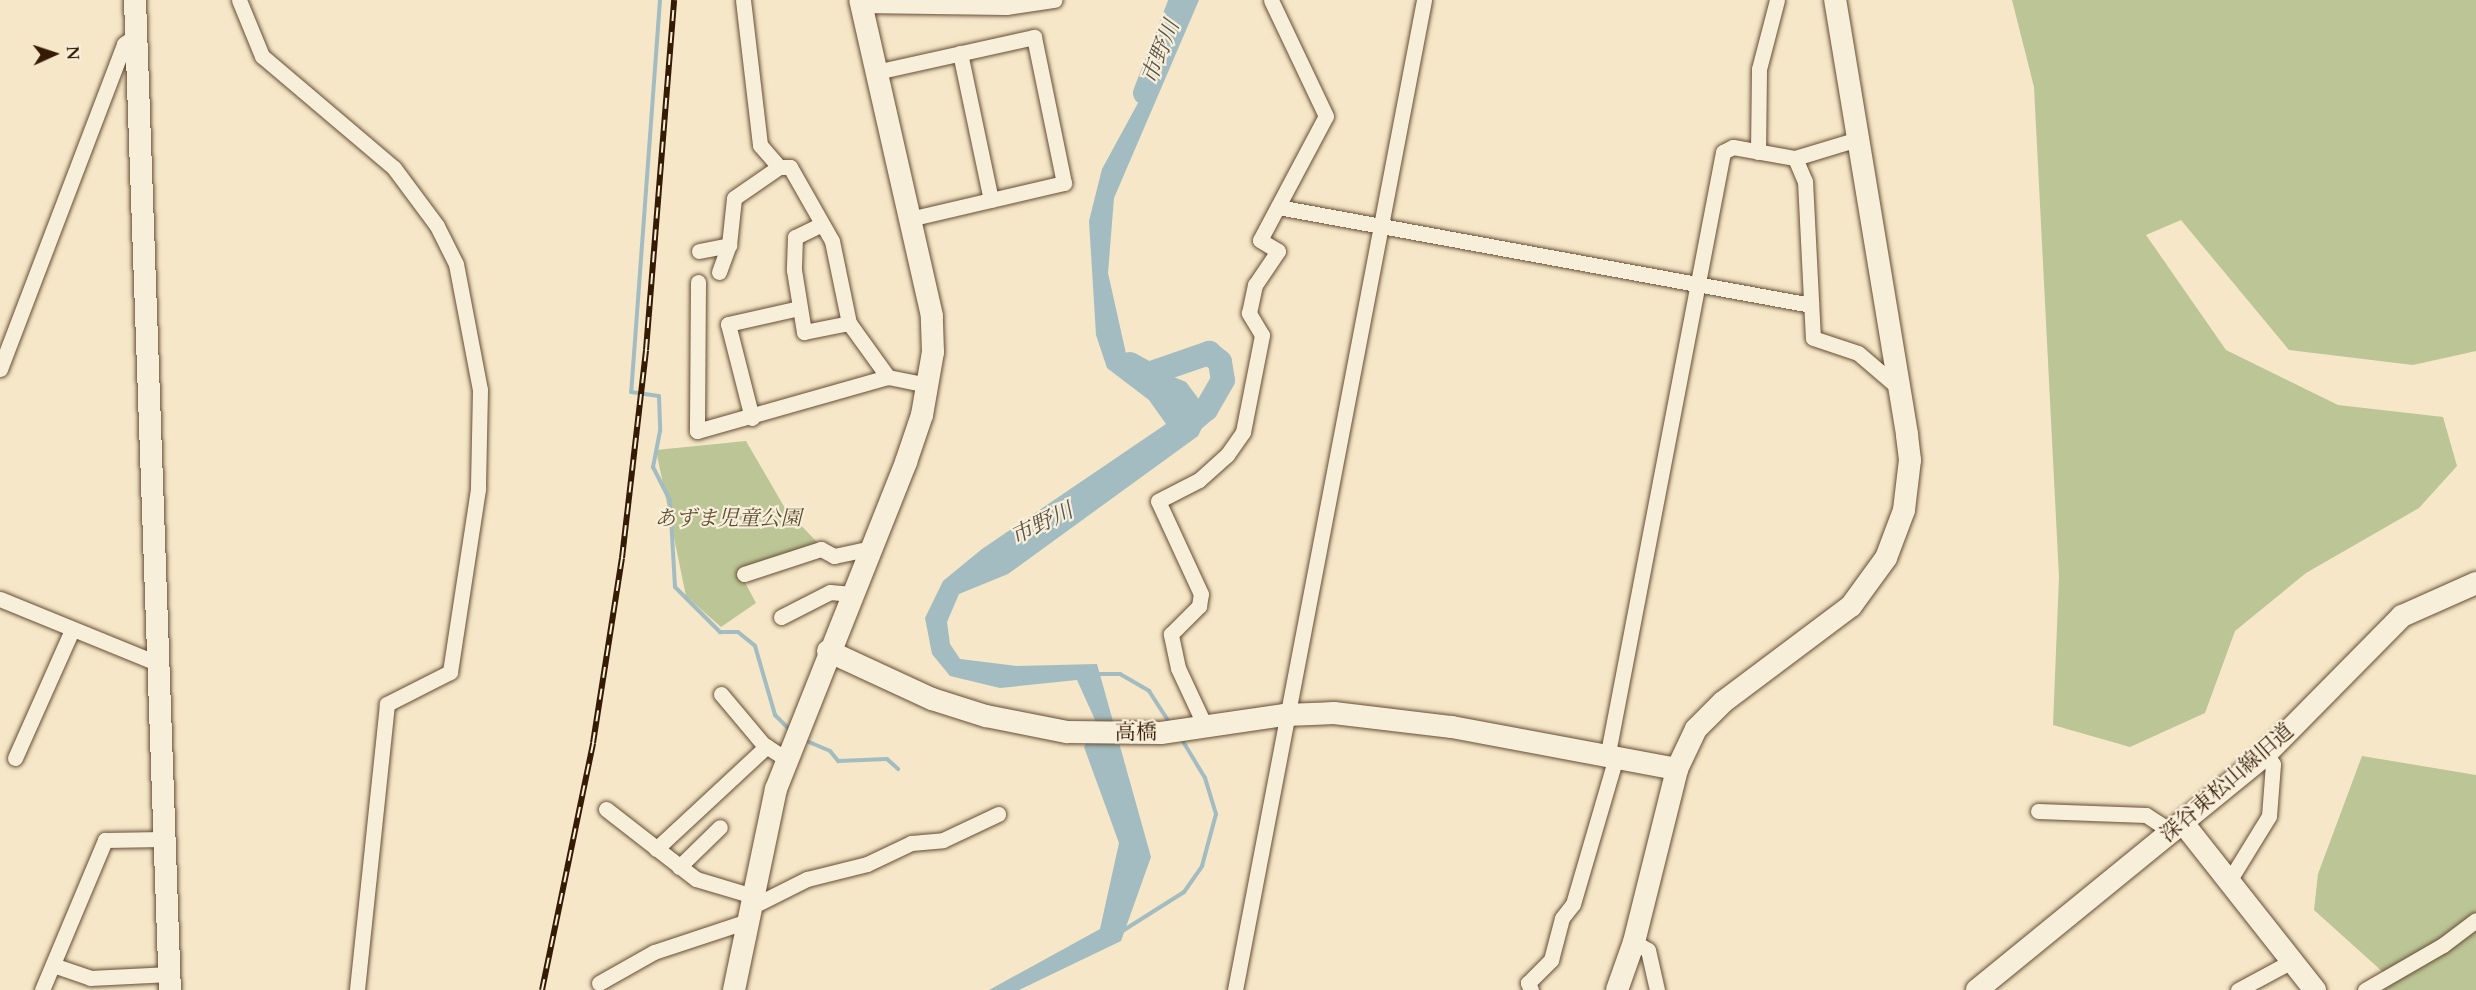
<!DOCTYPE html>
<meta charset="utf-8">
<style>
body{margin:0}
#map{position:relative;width:2476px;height:990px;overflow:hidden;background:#f5e7c7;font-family:Cardo,"Noto Serif JP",serif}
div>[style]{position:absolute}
.green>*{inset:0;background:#bcc596}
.water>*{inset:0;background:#a3bcc1}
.stream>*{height:4px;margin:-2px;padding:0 2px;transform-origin:2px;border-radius:2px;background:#a3bcc1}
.river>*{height:24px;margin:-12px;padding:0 12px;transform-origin:12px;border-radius:12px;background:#a3bcc1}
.roads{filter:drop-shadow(0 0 2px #654e35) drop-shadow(0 0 2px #654e35)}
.street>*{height:15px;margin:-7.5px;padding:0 7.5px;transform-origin:7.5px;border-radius:7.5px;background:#f8efdb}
.secondary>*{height:22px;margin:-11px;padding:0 11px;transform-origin:11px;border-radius:11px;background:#f8efdb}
.rail>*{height:6px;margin-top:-3px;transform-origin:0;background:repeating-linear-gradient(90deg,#f8efdb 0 11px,#351b04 0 22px);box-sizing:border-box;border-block:2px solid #351b04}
span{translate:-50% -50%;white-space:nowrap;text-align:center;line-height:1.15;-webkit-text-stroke:4.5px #f8efdb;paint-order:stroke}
.park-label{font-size:21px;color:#5e4e30;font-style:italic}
.street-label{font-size:21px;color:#351b04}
.water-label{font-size:22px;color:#5c5346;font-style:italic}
.north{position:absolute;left:24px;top:24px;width:60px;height:60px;-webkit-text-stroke:4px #f8efdb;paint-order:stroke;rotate:87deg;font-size:16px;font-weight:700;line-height:24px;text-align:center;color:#351b04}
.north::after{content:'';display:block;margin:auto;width:21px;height:27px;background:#351b04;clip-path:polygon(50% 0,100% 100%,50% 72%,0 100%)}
</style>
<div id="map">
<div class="green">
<i style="clip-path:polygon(2012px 0,2476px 0,2476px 351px,2413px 365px,2289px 350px,2181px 220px,2146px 235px,2226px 350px,2338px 405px,2443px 417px,2457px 466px,2419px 508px,2306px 573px,2235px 631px,2205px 713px,2130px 747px,2053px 725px,2059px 577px,2034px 87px)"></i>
<i style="clip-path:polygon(746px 441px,786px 510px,818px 543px,740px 573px,756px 603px,721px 627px,686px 596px,656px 450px)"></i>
<i style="clip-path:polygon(2362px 756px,2476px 775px,2476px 990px,2382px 990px,2394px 982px,2314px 910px,2318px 874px)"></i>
</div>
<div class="water">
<i style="clip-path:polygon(1177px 0,1199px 0,1114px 198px,1108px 273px,1127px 358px,1186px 382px,1209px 413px,1198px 436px,1008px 574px,959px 594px,947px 622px,950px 644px,960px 659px,1017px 666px,1097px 664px,1151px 857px,1121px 941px,1019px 990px,989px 990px,1100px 929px,1119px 843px,1084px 747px,1096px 722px,1077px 680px,1000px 688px,950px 676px,932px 654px,925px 618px,943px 581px,982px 549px,1166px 424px,1149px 400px,1107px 368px,1096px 335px,1089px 221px,1102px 169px,1168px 48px)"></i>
</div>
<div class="stream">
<i style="left:660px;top:0;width:393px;rotate:94.2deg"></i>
<i style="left:631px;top:392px;width:28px;rotate:8deg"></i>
<i style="left:659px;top:396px;width:35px;rotate:88deg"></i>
<i style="left:660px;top:431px;width:37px;rotate:101deg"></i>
<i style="left:653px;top:467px;width:37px;rotate:63deg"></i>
<i style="left:670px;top:500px;width:87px;rotate:86.7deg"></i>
<i style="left:675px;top:587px;width:64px;rotate:45deg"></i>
<i style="left:720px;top:632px;width:18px"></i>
<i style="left:738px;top:632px;width:22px;rotate:39deg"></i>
<i style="left:755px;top:646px;width:72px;rotate:73.8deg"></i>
<i style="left:775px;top:715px;width:18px;rotate:45deg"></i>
<i style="left:1096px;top:674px;width:24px"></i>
<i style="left:1120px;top:674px;width:34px;rotate:30deg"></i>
<i style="left:1149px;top:691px;width:40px;rotate:57.1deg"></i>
<i style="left:809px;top:742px;width:23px;rotate:23deg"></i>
<i style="left:830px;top:751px;width:13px;rotate:51deg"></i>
<i style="left:838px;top:761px;width:49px;rotate:-2.3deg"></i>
<i style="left:887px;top:759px;width:15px;rotate:42deg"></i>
<i style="left:1124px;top:930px;width:71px;rotate:-32.3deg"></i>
<i style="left:1184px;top:892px;width:32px;rotate:-55deg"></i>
<i style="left:1202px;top:866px;width:54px;rotate:-74.9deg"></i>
<i style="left:1216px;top:814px;width:38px;rotate:-107deg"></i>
<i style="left:1205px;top:778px;width:47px;rotate:-121deg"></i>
</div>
<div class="river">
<i style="left:1145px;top:93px;width:100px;rotate:-68.8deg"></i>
<i style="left:1130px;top:364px;width:21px;rotate:29deg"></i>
<i style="left:1148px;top:374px;width:65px;rotate:-19deg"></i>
<i style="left:1209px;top:353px;width:14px;rotate:39deg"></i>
<i style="left:1220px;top:362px;width:18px;rotate:81deg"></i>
<i style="left:1223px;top:380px;width:34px;rotate:120deg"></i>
<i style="left:1206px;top:409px;width:32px;rotate:139deg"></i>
</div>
<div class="roads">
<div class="street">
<i style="left:239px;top:0;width:61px;rotate:67.7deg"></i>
<i style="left:262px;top:56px;width:173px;rotate:40.3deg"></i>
<i style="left:394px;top:168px;width:72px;rotate:53.4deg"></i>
<i style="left:437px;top:226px;width:42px;rotate:63.4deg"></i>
<i style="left:456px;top:264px;width:128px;rotate:79.2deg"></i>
<i style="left:480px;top:390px;width:99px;rotate:91.2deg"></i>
<i style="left:478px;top:489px;width:185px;rotate:98.7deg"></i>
<i style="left:450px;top:672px;width:71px;rotate:153.1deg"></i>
<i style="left:387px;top:704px;width:288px;rotate:96deg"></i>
<i style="left:743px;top:0;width:146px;rotate:83.3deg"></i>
<i style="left:760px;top:145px;width:29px;rotate:49deg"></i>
<i style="left:779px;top:167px;width:11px"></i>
<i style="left:790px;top:167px;width:85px;rotate:60.4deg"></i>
<i style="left:832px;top:241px;width:84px;rotate:78.3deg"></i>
<i style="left:849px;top:323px;width:67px;rotate:54.2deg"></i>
<i style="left:888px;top:377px;width:41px;rotate:11.3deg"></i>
<i style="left:861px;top:5px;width:145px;rotate:0.8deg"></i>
<i style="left:1006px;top:7px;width:49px;rotate:-8.3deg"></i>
<i style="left:960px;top:53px;width:150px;rotate:78.1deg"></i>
<i style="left:876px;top:72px;width:162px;rotate:-12.5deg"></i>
<i style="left:1034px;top:37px;width:149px;rotate:78.4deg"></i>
<i style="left:1064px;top:183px;width:159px;rotate:166.9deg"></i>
<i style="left:1758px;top:152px;width:83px;rotate:-89.3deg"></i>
<i style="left:1759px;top:69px;width:71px;rotate:-75.4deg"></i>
<i style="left:1795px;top:158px;width:25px;rotate:67deg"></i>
<i style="left:1805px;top:181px;width:157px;rotate:87.1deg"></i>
<i style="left:1813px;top:338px;width:47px;rotate:18.4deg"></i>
<i style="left:1858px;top:353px;width:55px;rotate:40.6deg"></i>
<i style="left:1278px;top:207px;width:542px;rotate:10.42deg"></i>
<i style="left:820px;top:225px;width:28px;rotate:154deg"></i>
<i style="left:795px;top:237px;width:33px;rotate:92deg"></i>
<i style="left:794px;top:270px;width:63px;rotate:80.8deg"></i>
<i style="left:804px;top:332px;width:46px;rotate:-11.3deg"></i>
<i style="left:699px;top:251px;width:31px;rotate:-11deg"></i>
<i style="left:729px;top:245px;width:47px;rotate:-83.9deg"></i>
<i style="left:734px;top:198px;width:55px;rotate:-34.6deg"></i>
<i style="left:719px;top:272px;width:29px;rotate:-70deg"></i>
<i style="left:698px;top:282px;width:149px;rotate:90.4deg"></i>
<i style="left:697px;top:431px;width:198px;rotate:-15.8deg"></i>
<i style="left:0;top:369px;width:348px;rotate:-69.1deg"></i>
<i style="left:124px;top:44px;width:17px;rotate:-36deg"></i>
<i style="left:752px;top:418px;width:97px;rotate:-104.3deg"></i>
<i style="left:728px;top:324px;width:73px;rotate:-12.7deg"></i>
<i style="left:744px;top:574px;width:81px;rotate:-18deg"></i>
<i style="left:821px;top:549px;width:15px;rotate:28deg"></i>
<i style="left:834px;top:556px;width:38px;rotate:-12deg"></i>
<i style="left:0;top:599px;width:172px;rotate:22.2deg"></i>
<i style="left:781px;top:617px;width:55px;rotate:-27deg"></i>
<i style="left:830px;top:592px;width:22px;rotate:5deg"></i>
<i style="left:721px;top:694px;width:65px;rotate:50deg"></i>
<i style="left:763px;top:744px;width:27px;rotate:33deg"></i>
<i style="left:1205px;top:726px;width:64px;rotate:-115deg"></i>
<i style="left:1178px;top:668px;width:35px;rotate:-102deg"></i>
<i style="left:1171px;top:634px;width:40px;rotate:-45deg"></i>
<i style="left:1199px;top:606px;width:12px;rotate:-81deg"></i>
<i style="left:1201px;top:594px;width:102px;rotate:-114.8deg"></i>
<i style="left:1158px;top:501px;width:46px;rotate:-27.1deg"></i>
<i style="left:1199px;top:480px;width:38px;rotate:-42deg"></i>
<i style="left:1227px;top:455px;width:28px;rotate:-55deg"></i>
<i style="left:1243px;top:432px;width:99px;rotate:-78.9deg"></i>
<i style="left:1262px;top:335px;width:26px;rotate:-121deg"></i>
<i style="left:1249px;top:313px;width:29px;rotate:-78deg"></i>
<i style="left:1255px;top:285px;width:41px;rotate:-55.9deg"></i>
<i style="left:1278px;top:251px;width:21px;rotate:-149deg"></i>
<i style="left:1260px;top:240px;width:140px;rotate:-62deg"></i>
<i style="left:1326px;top:116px;width:128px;rotate:-115.4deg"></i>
<i style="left:15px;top:758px;width:140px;rotate:-66deg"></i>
<i style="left:1607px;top:758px;width:617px;rotate:-79.16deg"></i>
<i style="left:1723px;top:152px;width:11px;rotate:-27deg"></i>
<i style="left:1733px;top:147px;width:63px;rotate:10.1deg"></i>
<i style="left:1795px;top:158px;width:66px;rotate:-16.8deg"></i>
<i style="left:606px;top:809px;width:114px;rotate:37.9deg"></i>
<i style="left:696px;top:879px;width:59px;rotate:16.6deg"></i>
<i style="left:2038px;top:811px;width:108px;rotate:2.1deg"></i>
<i style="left:2146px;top:815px;width:30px;rotate:33deg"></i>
<i style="left:656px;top:849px;width:151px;rotate:-42.9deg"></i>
<i style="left:679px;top:867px;width:57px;rotate:-44.3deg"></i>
<i style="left:2229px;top:881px;width:76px;rotate:-58.4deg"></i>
<i style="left:2269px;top:816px;width:52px;rotate:-85.6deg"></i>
<i style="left:2273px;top:764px;width:12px;rotate:-125deg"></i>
<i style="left:751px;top:907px;width:63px;rotate:-26.6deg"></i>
<i style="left:807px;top:879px;width:62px;rotate:-14deg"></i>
<i style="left:867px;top:864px;width:49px;rotate:-25.5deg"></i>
<i style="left:911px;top:843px;width:32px;rotate:-5deg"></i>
<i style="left:943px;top:840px;width:61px;rotate:-25.3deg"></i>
<i style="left:1634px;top:942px;width:16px;rotate:30deg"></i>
<i style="left:1648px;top:950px;width:41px;rotate:77.3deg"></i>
<i style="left:53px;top:965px;width:39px;rotate:19deg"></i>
<i style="left:90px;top:978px;width:80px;rotate:-2.9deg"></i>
<i style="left:599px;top:983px;width:63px;rotate:-29.4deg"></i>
<i style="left:654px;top:952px;width:99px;rotate:-18.3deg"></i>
<i style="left:42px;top:990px;width:163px;rotate:-67.2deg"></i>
<i style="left:105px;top:840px;width:58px;rotate:-1deg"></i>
<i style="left:1235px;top:990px;width:1008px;rotate:-79.19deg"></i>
<i style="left:1531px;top:990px;width:8px;rotate:-113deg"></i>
<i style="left:1528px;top:983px;width:33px;rotate:-45deg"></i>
<i style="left:1551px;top:960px;width:43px;rotate:-75.3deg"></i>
<i style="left:1562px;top:918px;width:18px;rotate:-52deg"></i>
<i style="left:1573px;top:904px;width:150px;rotate:-73.7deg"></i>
<i style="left:2238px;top:990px;width:61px;rotate:-28.2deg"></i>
<i style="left:2365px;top:990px;width:90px;rotate:-30deg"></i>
<i style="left:2443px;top:945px;width:41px;rotate:-37.1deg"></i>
</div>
<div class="secondary">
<i style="left:135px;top:0;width:991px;rotate:87.98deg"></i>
<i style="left:828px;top:651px;width:115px;rotate:24.8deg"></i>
<i style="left:932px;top:699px;width:57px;rotate:17.5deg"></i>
<i style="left:986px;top:716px;width:83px;rotate:11.2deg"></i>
<i style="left:1067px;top:732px;width:94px;rotate:0.6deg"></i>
<i style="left:1161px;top:733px;width:125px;rotate:-8.3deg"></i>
<i style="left:1285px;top:715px;width:49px;rotate:-2.3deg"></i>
<i style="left:1334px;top:713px;width:119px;rotate:6.8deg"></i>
<i style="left:1452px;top:727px;width:229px;rotate:10.6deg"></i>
<i style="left:2183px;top:823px;width:213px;rotate:51.7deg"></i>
<i style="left:734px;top:990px;width:205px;rotate:-78.2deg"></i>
<i style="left:776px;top:789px;width:352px;rotate:-68.3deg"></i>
<i style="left:906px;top:462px;width:50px;rotate:-71.2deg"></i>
<i style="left:922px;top:415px;width:64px;rotate:-80.1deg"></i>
<i style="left:933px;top:352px;width:36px;rotate:-92deg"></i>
<i style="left:932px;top:316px;width:324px;rotate:-102.8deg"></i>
<i style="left:1617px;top:990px;width:51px;rotate:-70.5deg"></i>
<i style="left:1634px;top:942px;width:178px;rotate:-76deg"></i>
<i style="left:1677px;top:769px;width:44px;rotate:-64.6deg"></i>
<i style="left:1696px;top:729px;width:38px;rotate:-45deg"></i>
<i style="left:1723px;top:702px;width:160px;rotate:-36.9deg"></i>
<i style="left:1851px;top:606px;width:59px;rotate:-53.9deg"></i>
<i style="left:1886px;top:558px;width:51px;rotate:-69.4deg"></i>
<i style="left:1904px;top:510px;width:50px;rotate:-83.2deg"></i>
<i style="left:1910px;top:460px;width:26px;rotate:-97deg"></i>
<i style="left:1907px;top:434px;width:440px;rotate:-99.4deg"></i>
<i style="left:1977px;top:990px;width:373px;rotate:-39.2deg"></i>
<i style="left:2266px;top:754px;width:194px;rotate:-45.4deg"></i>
<i style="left:2402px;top:616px;width:81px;rotate:-24deg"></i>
</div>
</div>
<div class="rail">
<i style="left:542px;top:990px;width:252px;rotate:-78.3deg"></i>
<i style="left:593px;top:743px;width:187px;rotate:-81.1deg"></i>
<i style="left:622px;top:558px;width:209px;rotate:-83.4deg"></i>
<i style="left:646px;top:350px;width:351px;rotate:-85.4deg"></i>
</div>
<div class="park-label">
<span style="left:728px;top:519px">あずま児童公園</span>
</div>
<div class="street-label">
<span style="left:1136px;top:733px;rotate:-1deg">高橋</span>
<span style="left:2227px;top:783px;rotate:-41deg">深谷東松山線旧道</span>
</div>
<div class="water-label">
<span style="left:1161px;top:52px;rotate:-68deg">市野川</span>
<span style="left:1042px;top:524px;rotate:-26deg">市野川</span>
</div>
<div class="north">N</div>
</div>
